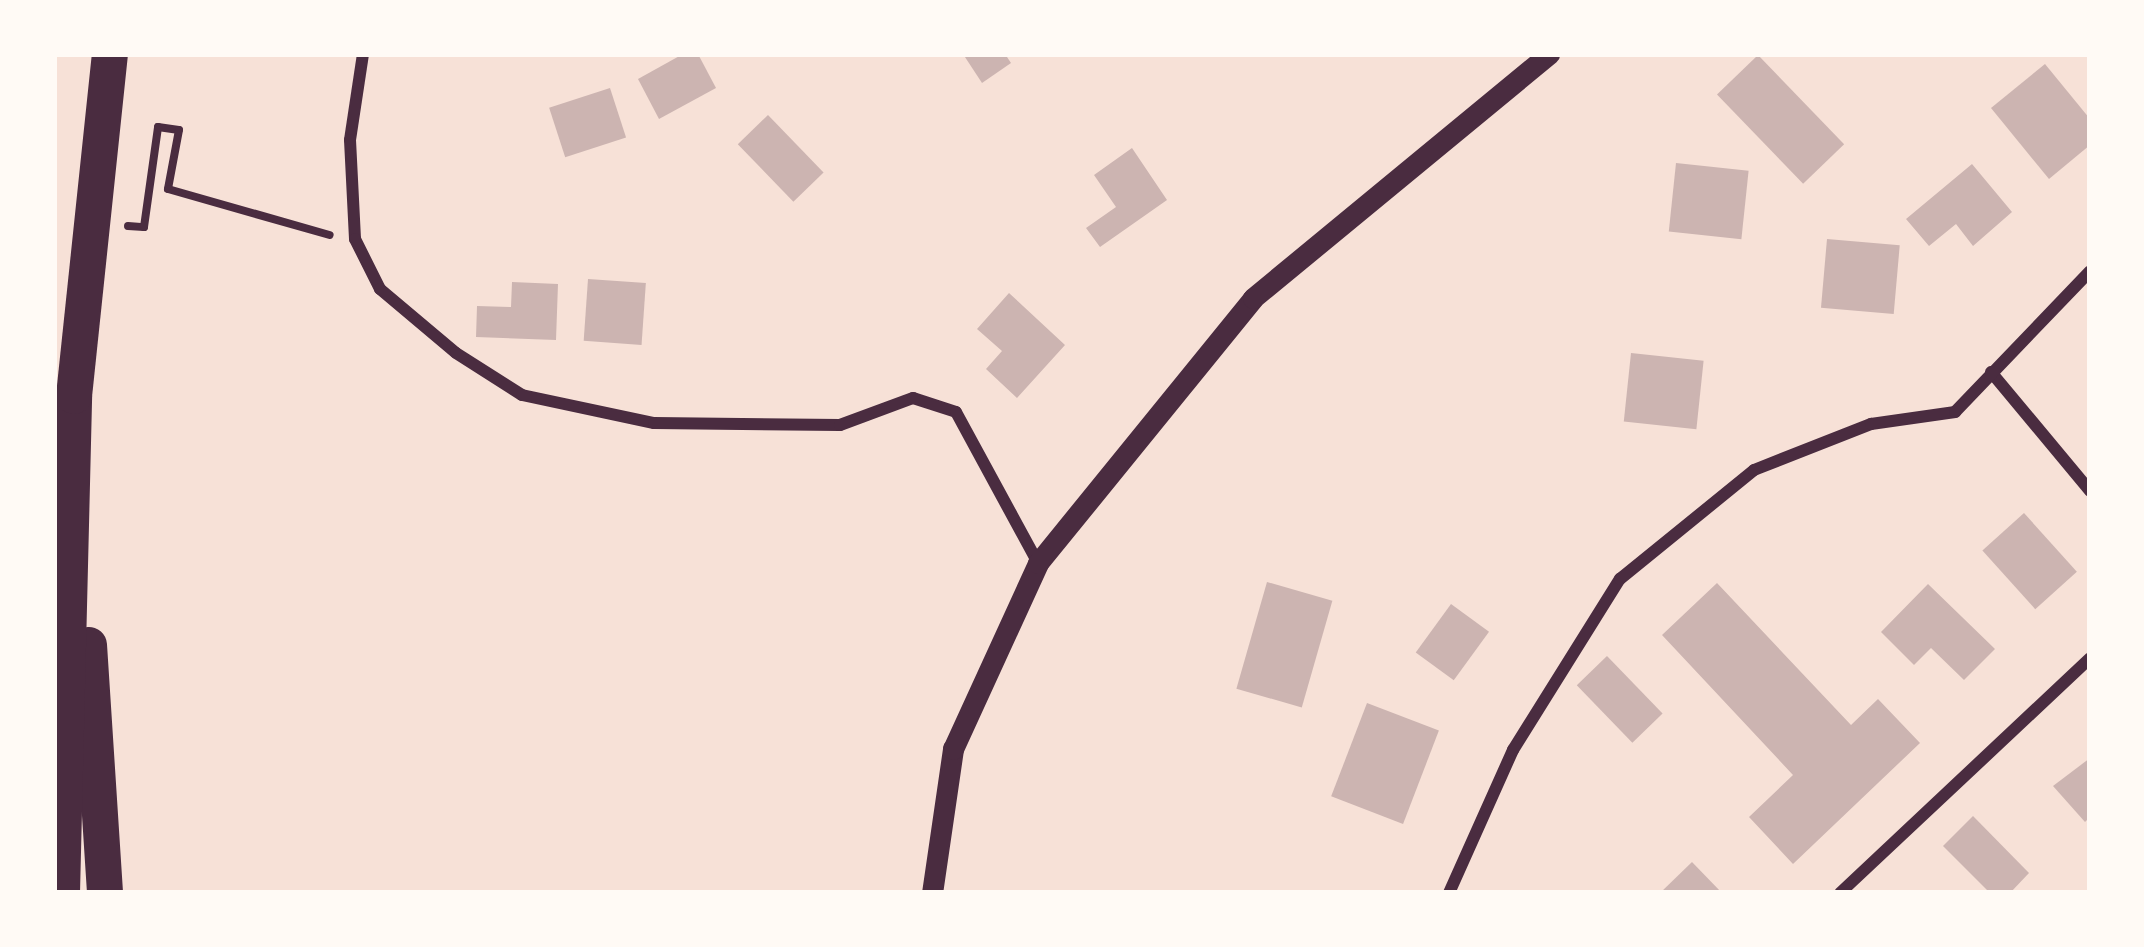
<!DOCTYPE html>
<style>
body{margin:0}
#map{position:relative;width:2144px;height:947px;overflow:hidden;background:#f7e1d7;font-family:"Alegreya Sans",sans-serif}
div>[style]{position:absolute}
.building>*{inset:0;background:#ccb4b1;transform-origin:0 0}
.path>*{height:8px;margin:-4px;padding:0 4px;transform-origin:4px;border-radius:4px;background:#4a2c40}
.minor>*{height:12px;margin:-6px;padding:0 6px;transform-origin:6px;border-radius:6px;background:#4a2c40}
.tertiary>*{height:21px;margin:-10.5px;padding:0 10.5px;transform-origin:10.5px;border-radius:10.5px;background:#4a2c40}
.motorway>*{height:36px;margin:-18px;padding:0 18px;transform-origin:18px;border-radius:18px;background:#4a2c40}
span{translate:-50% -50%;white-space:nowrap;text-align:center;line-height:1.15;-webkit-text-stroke:9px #fffaf5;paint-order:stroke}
.frame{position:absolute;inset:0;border:57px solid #fffaf5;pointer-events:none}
</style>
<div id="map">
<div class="building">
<i style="clip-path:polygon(683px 54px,698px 54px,716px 88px,659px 119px,638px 79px)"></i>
<i style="clip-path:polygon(963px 54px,1005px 54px,1011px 63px,982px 83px)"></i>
<i style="left:1758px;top:55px;width:124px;height:57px;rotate:46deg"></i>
<i style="clip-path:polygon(2045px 64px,2090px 119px,2090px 145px,2049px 179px,1991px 108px)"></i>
<i style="left:610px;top:88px;width:52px;height:64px;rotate:72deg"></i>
<i style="left:768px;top:115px;width:80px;height:42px;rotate:46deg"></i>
<i style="clip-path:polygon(1132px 148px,1167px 200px,1100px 247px,1086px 228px,1116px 207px,1094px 175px)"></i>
<i style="left:1676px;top:163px;width:73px;height:69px;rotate:6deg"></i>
<i style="clip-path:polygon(1972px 164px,2012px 212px,1973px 246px,1956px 224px,1929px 246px,1906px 219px)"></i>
<i style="left:1827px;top:239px;width:73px;height:69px;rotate:5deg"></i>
<i style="left:588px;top:279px;width:58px;height:62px;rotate:4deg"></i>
<i style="clip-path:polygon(512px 282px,558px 284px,556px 340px,476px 337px,477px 306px,511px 307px)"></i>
<i style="clip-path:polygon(1009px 293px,1065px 345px,1017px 398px,986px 369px,1002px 351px,977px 329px)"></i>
<i style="left:1631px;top:353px;width:73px;height:69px;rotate:6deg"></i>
<i style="left:2024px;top:513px;width:79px;height:56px;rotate:48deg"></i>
<i style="left:1267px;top:582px;width:68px;height:111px;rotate:16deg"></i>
<i style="clip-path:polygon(1717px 583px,1851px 725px,1878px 699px,1920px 743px,1793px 864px,1749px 817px,1793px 775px,1662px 635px)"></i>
<i style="clip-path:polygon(1928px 584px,1995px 649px,1964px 680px,1931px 648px,1914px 665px,1881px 632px)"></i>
<i style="left:1451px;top:604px;width:47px;height:60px;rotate:36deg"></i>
<i style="left:1607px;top:656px;width:80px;height:42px;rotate:46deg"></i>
<i style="left:1367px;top:703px;width:77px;height:100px;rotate:21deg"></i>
<i style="clip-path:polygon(2090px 758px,2090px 817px,2085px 822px,2053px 786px)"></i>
<i style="clip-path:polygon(1973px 816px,2029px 873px,2010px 893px,1990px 893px,1943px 846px)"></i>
<i style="clip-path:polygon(1692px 862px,1722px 893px,1660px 893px)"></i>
</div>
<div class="path">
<i style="left:128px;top:226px;width:16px;rotate:4deg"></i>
<i style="left:144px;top:227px;width:101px;rotate:-82deg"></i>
<i style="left:158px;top:127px;width:21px;rotate:8deg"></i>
<i style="left:179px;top:130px;width:60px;rotate:100.6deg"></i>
<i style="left:168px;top:189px;width:168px;rotate:15.9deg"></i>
</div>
<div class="minor">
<i style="left:363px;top:54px;width:87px;rotate:98.6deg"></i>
<i style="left:350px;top:140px;width:99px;rotate:87.1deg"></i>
<i style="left:355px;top:239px;width:56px;rotate:63.4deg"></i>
<i style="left:380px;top:289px;width:99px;rotate:40.1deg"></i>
<i style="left:456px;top:353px;width:78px;rotate:32.5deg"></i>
<i style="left:522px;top:395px;width:135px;rotate:12deg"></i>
<i style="left:654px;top:423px;width:186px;rotate:0.6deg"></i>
<i style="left:840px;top:425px;width:78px;rotate:-20.3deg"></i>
<i style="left:913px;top:398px;width:45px;rotate:18deg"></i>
<i style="left:956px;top:412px;width:172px;rotate:61.5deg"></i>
<i style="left:1991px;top:372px;width:155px;rotate:50.2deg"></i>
<i style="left:1449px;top:893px;width:157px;rotate:-65.9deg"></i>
<i style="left:1513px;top:750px;width:202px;rotate:-58deg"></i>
<i style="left:1620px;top:579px;width:173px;rotate:-39.1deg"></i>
<i style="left:1754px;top:470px;width:126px;rotate:-21.5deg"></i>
<i style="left:1871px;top:424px;width:85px;rotate:-8.1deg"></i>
<i style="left:1955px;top:412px;width:195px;rotate:-46.2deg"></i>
<i style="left:1840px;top:893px;width:343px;rotate:-43.2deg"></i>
</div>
<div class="tertiary">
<i style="left:932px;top:893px;width:146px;rotate:-81.7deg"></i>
<i style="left:953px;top:749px;width:205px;rotate:-65.4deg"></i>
<i style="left:1038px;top:563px;width:341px;rotate:-50.9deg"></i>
<i style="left:1253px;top:298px;width:384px;rotate:-39.5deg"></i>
</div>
<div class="motorway">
<i style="left:89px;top:645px;width:249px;rotate:86.3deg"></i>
<i style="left:62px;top:893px;width:497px;rotate:-88.6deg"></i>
<i style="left:74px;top:396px;width:344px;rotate:-84deg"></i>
</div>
<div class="frame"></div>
</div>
